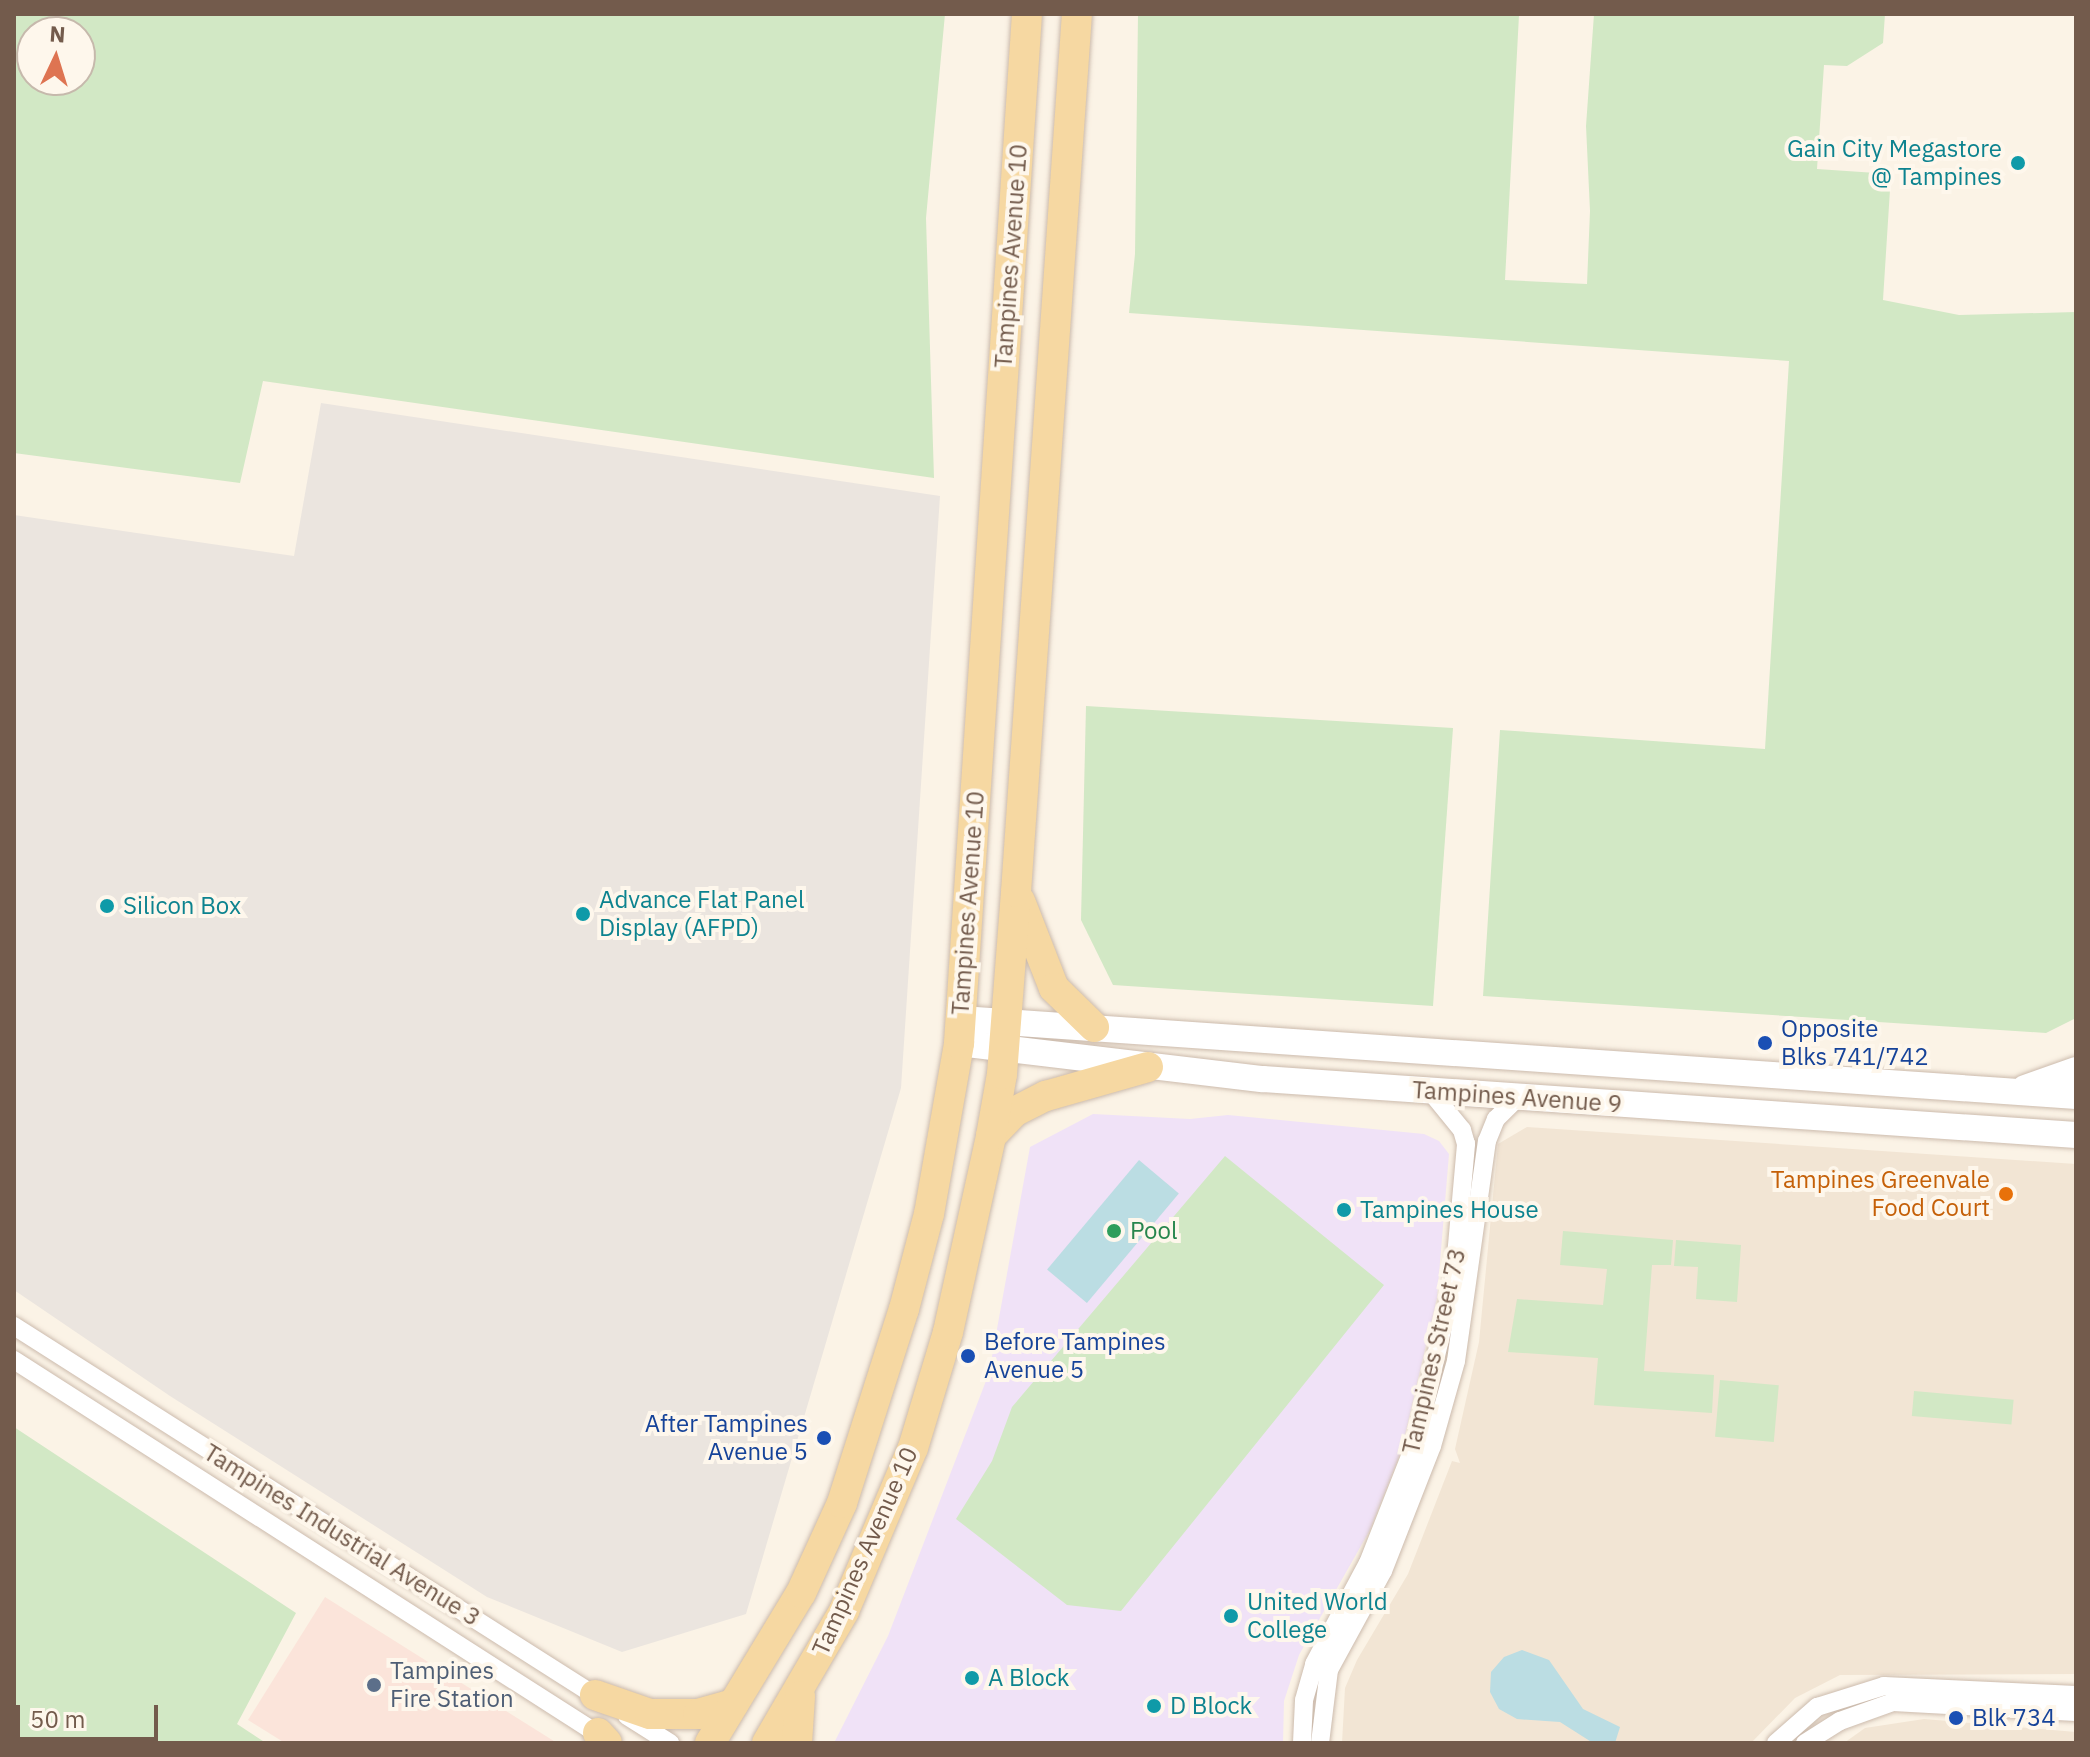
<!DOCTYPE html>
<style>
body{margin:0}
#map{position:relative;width:2090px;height:1757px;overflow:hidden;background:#fbf3e6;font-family:"IBM Plex Sans",sans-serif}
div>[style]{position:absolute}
.residential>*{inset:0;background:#f2e5d4}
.commercial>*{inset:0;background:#fbe4da}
.industrial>*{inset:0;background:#ebe5df}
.education>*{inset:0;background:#f0e2f7}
.green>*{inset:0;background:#d2e8c5;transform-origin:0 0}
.water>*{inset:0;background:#bbdde3;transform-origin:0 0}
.roads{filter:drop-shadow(0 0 2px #ccbbad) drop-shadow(0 0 2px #ccbbad)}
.minor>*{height:18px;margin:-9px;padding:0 9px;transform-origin:9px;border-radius:9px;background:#fff}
.secondary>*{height:26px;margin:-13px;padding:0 13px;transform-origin:13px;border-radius:13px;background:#fff}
.primary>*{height:30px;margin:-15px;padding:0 15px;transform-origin:15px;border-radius:15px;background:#f6d8a2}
.dots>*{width:22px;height:22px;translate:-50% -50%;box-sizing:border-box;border:4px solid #fef7ec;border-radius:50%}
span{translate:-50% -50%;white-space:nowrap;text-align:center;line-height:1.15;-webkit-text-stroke:8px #fef7ec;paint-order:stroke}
.culture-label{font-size:24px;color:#0d838f}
.right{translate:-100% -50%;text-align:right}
.left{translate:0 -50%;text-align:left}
.street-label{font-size:24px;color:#735b4c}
.transit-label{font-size:24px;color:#164399}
.food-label{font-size:24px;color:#c56008}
.leisure-label{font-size:24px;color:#27864d}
.service-label{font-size:24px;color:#4e5e75}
.frame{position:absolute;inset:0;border:16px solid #735b4c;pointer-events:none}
.north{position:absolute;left:16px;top:16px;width:80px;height:80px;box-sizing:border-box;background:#fef7ec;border:2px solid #c6b9ac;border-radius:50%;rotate:4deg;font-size:22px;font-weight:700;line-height:32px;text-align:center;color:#735b4c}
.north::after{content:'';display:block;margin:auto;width:28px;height:36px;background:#de7452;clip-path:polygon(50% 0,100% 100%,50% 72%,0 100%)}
.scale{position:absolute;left:16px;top:1705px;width:142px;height:36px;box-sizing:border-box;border:4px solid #735b4c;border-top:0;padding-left:10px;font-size:24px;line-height:28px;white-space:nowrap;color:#735b4c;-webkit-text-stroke:6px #fef7ec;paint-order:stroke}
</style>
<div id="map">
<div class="residential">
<i style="clip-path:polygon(1527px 1127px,2076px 1164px,2076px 1674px,1840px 1675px,1795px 1698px,1751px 1743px,1342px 1743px,1345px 1688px,1357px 1660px,1408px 1574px,1452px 1461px,1460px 1463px,1455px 1449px,1479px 1342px,1498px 1144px)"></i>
<i style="clip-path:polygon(1924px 1719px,2076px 1732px,2076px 1743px,1844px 1743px,1865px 1728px)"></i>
</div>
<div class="commercial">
<i style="clip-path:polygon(325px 1597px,557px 1743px,285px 1743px,248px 1720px)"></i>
</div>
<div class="industrial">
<i style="clip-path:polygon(321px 403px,940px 496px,901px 1088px,746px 1614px,622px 1652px,487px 1597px,170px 1396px,14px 1290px,14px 515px,294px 556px)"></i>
</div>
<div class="education">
<i style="clip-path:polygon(1093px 1114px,1190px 1119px,1228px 1115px,1424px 1134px,1439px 1141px,1449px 1154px,1437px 1298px,1401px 1452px,1370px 1530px,1299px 1655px,1284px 1701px,1283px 1743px,834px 1743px,888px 1636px,989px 1373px,1030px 1147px)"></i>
</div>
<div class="green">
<i style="clip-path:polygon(evenodd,14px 14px,945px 14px,926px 218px,934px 478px,263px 381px,240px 483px,14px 453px,14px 14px,32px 32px,80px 32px,80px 80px,32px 80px,32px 32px)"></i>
<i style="clip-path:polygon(1138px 14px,1519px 15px,1505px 280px,1587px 284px,1590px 211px,1586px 126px,1594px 14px,1885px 14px,1883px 43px,1847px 66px,1824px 65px,1817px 169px,1891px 174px,1883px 300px,1959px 315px,2076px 312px,2076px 1018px,2046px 1033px,1483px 996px,1500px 730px,1765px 749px,1789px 361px,1129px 313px,1135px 254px)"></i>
<i style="clip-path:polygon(1086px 706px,1453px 728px,1433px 1006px,1113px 985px,1081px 920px)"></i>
<i style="clip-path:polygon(1225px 1156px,1384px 1285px,1121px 1611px,1067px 1605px,956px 1519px,992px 1461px,1012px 1407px)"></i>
<i style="clip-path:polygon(1563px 1231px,1673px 1240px,1671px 1265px,1652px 1265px,1644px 1371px,1714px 1375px,1712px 1413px,1594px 1405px,1598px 1358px,1508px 1352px,1517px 1299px,1603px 1305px,1607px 1269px,1560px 1265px)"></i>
<i style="clip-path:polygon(1676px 1240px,1741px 1245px,1737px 1302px,1696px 1299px,1698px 1267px,1674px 1266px)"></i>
<i style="left:1720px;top:1380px;width:59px;height:57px;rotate:5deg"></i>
<i style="left:1914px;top:1391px;width:100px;height:25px;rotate:5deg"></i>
<i style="clip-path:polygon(14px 1427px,296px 1613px,237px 1724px,266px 1743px,14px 1743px)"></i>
</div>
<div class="water">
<i style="left:1139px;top:1160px;width:52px;height:143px;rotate:40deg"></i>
<i style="clip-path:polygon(1522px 1650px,1549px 1660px,1583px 1709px,1620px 1727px,1615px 1743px,1593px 1743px,1560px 1722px,1517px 1719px,1499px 1709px,1490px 1692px,1491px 1672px,1504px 1657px)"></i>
</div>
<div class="roads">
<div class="minor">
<i style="left:14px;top:1326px;width:697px;rotate:32.46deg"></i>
<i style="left:14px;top:1360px;width:701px;rotate:32.65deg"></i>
<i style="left:627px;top:1716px;width:51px;rotate:32.1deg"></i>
<i style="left:1302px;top:1743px;width:43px;rotate:-87.3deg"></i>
<i style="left:1304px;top:1700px;width:37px;rotate:-74deg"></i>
<i style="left:1314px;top:1664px;width:115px;rotate:-61.9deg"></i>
<i style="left:1368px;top:1563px;width:131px;rotate:-68.5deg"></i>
<i style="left:1416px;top:1441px;width:166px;rotate:-76.8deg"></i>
<i style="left:1454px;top:1279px;width:136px;rotate:-84.9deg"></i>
<i style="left:1466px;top:1144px;width:15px;rotate:-106deg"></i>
<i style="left:1462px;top:1130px;width:49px;rotate:-129.2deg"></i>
<i style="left:1320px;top:1743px;width:74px;rotate:-83deg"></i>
<i style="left:1329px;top:1670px;width:113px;rotate:-61.4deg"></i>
<i style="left:1383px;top:1571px;width:134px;rotate:-68.6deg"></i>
<i style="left:1432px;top:1446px;width:88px;rotate:-74.2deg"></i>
<i style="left:1456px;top:1361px;width:222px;rotate:-82deg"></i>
<i style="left:1487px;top:1141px;width:24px;rotate:-68deg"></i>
<i style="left:1496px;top:1119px;width:30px;rotate:-45deg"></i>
<i style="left:1776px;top:1743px;width:55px;rotate:-41.3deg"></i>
<i style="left:1817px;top:1707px;width:70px;rotate:-17.4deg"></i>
<i style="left:1884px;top:1686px;width:192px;rotate:2.7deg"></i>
<i style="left:1805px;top:1743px;width:41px;rotate:-32.2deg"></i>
<i style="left:1840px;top:1721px;width:56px;rotate:-19.7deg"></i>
<i style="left:1893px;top:1702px;width:183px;rotate:3.1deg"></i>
</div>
<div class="secondary">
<i style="left:961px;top:1019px;width:1118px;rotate:3.95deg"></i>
<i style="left:959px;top:1043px;width:306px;rotate:6.8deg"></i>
<i style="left:1263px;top:1079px;width:815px;rotate:3.94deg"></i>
<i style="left:2025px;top:1088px;width:54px;rotate:-19.4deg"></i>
</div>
<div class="primary">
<i style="left:1020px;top:901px;width:93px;rotate:68.7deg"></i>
<i style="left:1054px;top:988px;width:56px;rotate:44.3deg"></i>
<i style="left:991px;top:1136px;width:33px;rotate:-46deg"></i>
<i style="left:1014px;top:1112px;width:36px;rotate:-27deg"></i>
<i style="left:1046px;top:1096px;width:106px;rotate:-15.9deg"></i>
<i style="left:595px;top:1695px;width:58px;rotate:19.1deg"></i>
<i style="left:650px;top:1714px;width:48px"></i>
<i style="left:698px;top:1714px;width:37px;rotate:-16deg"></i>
<i style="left:598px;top:1733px;width:13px;rotate:48deg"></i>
<i style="left:710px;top:1743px;width:175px;rotate:-58.8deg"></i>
<i style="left:801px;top:1593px;width:99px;rotate:-65.5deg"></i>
<i style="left:842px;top:1503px;width:204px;rotate:-72.3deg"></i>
<i style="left:904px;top:1309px;width:98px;rotate:-75.3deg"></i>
<i style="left:929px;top:1214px;width:174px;rotate:-80deg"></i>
<i style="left:959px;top:1043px;width:1031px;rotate:-86.22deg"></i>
<i style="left:767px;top:1743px;width:153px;rotate:-59.7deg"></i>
<i style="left:844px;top:1611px;width:177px;rotate:-67.1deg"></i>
<i style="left:913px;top:1448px;width:121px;rotate:-73.2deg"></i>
<i style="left:948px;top:1332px;width:201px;rotate:-77.6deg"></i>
<i style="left:991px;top:1136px;width:63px;rotate:-79.9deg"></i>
<i style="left:1002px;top:1074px;width:183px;rotate:-85.6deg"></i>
<i style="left:1016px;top:892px;width:880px;rotate:-86.03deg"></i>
<i style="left:797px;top:1743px;width:47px;rotate:-86.3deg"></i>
</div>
</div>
<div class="dots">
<i style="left:2018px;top:163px;background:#0f9aa8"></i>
<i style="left:107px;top:906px;background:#0f9aa8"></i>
<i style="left:583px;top:914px;background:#0f9aa8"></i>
<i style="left:1765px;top:1043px;background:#1a4fb4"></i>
<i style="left:2006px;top:1194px;background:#e8710a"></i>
<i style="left:1344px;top:1210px;background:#0f9aa8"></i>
<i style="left:1114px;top:1231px;background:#2e9e5b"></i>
<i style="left:968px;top:1356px;background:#1a4fb4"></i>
<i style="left:824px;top:1438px;background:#1a4fb4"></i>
<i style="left:1231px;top:1616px;background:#0f9aa8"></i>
<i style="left:972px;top:1678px;background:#0f9aa8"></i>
<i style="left:374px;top:1685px;background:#5c6f8a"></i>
<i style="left:1154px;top:1706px;background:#0f9aa8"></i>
<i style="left:1956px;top:1718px;background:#1a4fb4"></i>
</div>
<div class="culture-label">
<span class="right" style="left:2002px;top:163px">Gain City Megastore<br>@ Tampines</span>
<span class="left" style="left:599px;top:914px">Advance Flat Panel<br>Display (AFPD)</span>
<span class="left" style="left:123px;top:906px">Silicon Box</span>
<span class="left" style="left:1360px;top:1210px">Tampines House</span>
<span class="left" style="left:1247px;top:1616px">United World<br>College</span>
<span class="left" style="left:988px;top:1678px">A Block</span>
<span class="left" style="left:1170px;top:1706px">D Block</span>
</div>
<div class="street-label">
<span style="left:1011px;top:256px;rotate:-86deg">Tampines Avenue 10</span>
<span style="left:968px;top:903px;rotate:-86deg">Tampines Avenue 10</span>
<span style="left:1517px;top:1097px;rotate:4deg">Tampines Avenue 9</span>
<span style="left:1434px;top:1351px;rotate:-77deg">Tampines Street 73</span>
<span style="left:342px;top:1535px;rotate:32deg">Tampines Industrial Avenue 3</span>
<span style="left:865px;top:1551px;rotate:-66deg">Tampines Avenue 10</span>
</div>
<div class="transit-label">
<span class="left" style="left:1781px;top:1043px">Opposite<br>Blks 741/742</span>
<span class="left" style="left:984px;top:1356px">Before Tampines<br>Avenue 5</span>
<span class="right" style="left:808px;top:1438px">After Tampines<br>Avenue 5</span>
<span class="left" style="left:1972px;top:1718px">Blk 734</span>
</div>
<div class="food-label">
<span class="right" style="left:1990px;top:1194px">Tampines Greenvale<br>Food Court</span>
</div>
<div class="leisure-label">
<span class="left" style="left:1130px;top:1231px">Pool</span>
</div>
<div class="service-label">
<span class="left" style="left:390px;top:1685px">Tampines<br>Fire Station</span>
</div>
<div class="frame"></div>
<div class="north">N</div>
<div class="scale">50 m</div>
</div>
